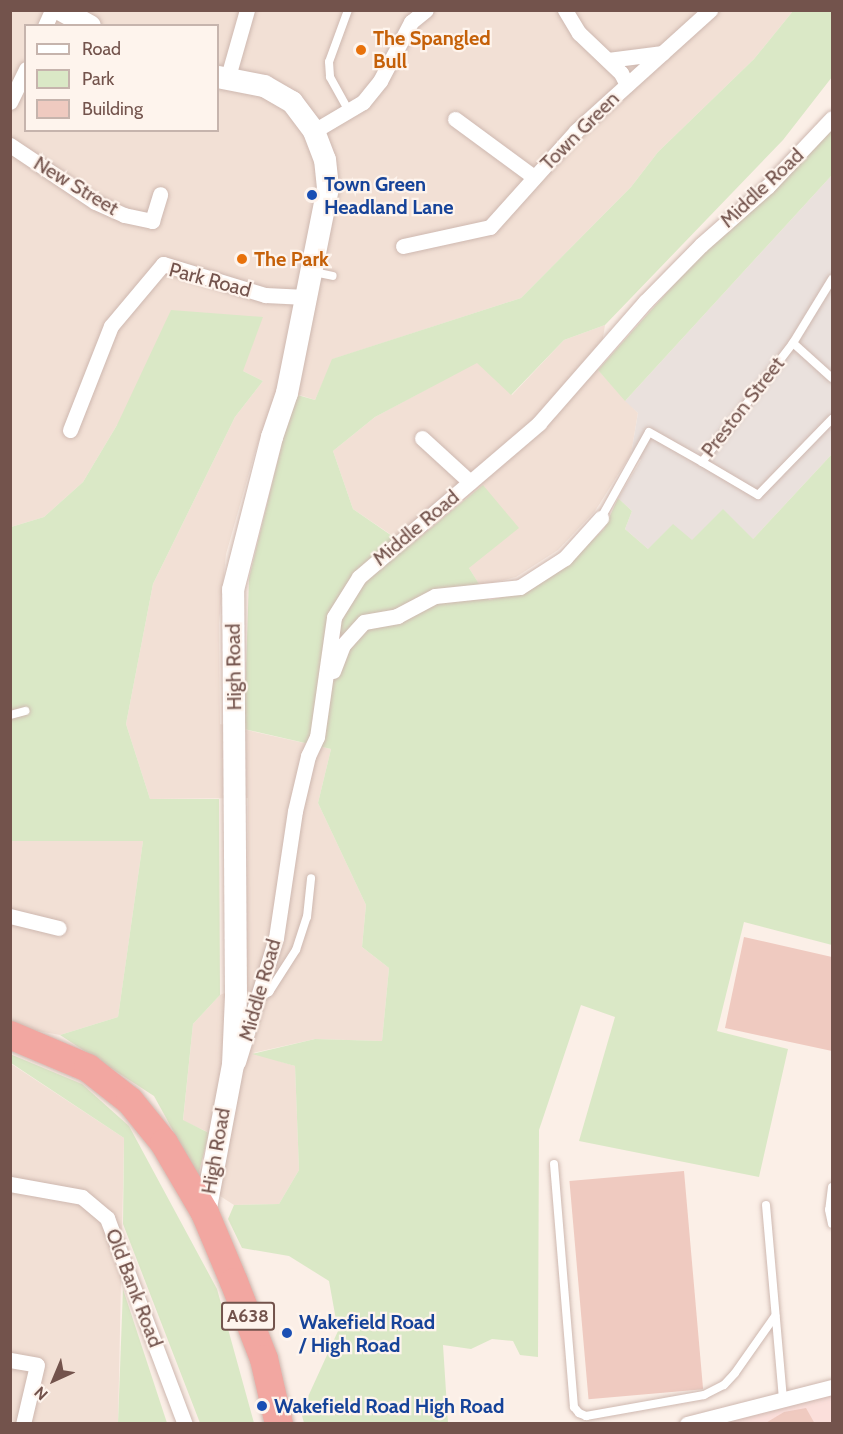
<!DOCTYPE html>
<style>
body{margin:0}
#map{position:relative;width:843px;height:1434px;overflow:hidden;background:#fbefe7;font-family:Cabin,sans-serif}
div>[style]{position:absolute}
.residential>*{inset:0;background:#f2e0d5}
.commercial>*{inset:0;background:#fbdfdb}
.industrial>*{inset:0;background:#eae1dd}
.green>*{inset:0;background:#dae8c6}
.building>*{inset:0;background:#efcac0;transform-origin:0 0}
.roads{filter:drop-shadow(0 0 2px #ceb8b0) drop-shadow(0 0 2px #ceb8b0)}
.lane>*{height:8px;margin:-4px;padding:0 4px;transform-origin:4px;border-radius:4px;background:#fff}
.street>*{height:15px;margin:-7.5px;padding:0 7.5px;transform-origin:7.5px;border-radius:7.5px;background:#fff}
.secondary>*{height:22px;margin:-11px;padding:0 11px;transform-origin:11px;border-radius:11px;background:#fff}
.highway>*{height:28px;margin:-14px;padding:0 14px;transform-origin:14px;border-radius:14px;background:#f2a7a1}
.dots>*{width:16px;height:16px;translate:-50% -50%;box-sizing:border-box;border:3px solid #fef4ed;border-radius:50%}
span{translate:-50% -50%;white-space:nowrap;text-align:center;line-height:1.15;-webkit-text-stroke:4.5px #fef4ed;paint-order:stroke}
.shield-label span{padding:2px 4px;background:#fef4ed;border:2px solid;border-radius:4px;-webkit-text-stroke-width:0}
.shield-label{font-size:18px;color:#73534c;font-weight:700}
.food-label{font-size:20px;color:#c56008;font-weight:700}
.left{translate:0 -50%;text-align:left}
.street-label{font-size:20px;color:#73534c}
.transit-label{font-size:20px;color:#164399;font-weight:700}
.frame{position:absolute;inset:0;border:12px solid #73534c;pointer-events:none}
.legend{position:absolute;left:24px;top:24px;width:195px;height:108px;box-sizing:border-box;background:#fef4ed;border:2px solid #c6b4ad;margin:0;padding:8px 10px;list-style:none;font-size:18px;color:#73534c}
.legend li{display:flex;align-items:center;gap:12px;height:30px}
.legend b{width:30px;border:2px solid #c6b4ad}
.north{position:absolute;left:24px;top:1350px;width:60px;height:60px;-webkit-text-stroke:4px #fef4ed;paint-order:stroke;rotate:224deg;font-size:16px;font-weight:700;line-height:24px;text-align:center;color:#73534c}
.north::after{content:'';display:block;margin:auto;width:21px;height:27px;background:#73534c;clip-path:polygon(50% 0,100% 100%,50% 72%,0 100%)}
</style>
<div id="map">
<div class="residential">
<i style="clip-path:polygon(evenodd,11px 11px,793px 11px,754px 59px,658px 152px,631px 187px,521px 298px,333px 359px,315px 400px,278px 388px,255px 452px,226px 554px,219px 623px,220px 724px,331px 749px,318px 803px,366px 905px,362px 947px,389px 968px,382px 1041px,315px 1039px,253px 1053px,295px 1066px,299px 1170px,279px 1204px,234px 1205px,217px 1194px,228px 1141px,183px 1121px,193px 1024px,220px 995px,246px 984px,248px 798px,150px 799px,126px 724px,153px 584px,235px 417px,263px 381px,243px 371px,117px 425px,83px 482px,44px 517px,11px 527px,11px 11px,26px 26px,218px 26px,218px 130px,26px 130px,26px 26px)"></i>
<i style="clip-path:polygon(605px 325px,598px 370px,638px 413px,631px 454px,595px 511px,558px 550px,516px 577px,480px 586px,469px 568px,483px 485px,409px 547px,353px 509px,333px 451px,375px 417px,477px 362px,512px 395px,564px 340px)"></i>
<i style="clip-path:polygon(11px 841px,143px 841px,118px 1017px,60px 1035px,11px 1026px)"></i>
<i style="clip-path:polygon(10px 1063px,124px 1138px,118px 1423px,11px 1423px)"></i>
</div>
<div class="commercial">
<i style="clip-path:polygon(832px 1387px,832px 1423px,687px 1424px)"></i>
</div>
<div class="industrial">
<i style="clip-path:polygon(832px 175px,832px 454px,753px 539px,692px 540px,648px 549px,625px 529px,632px 511px,618px 498px,641px 460px,631px 454px,638px 413px,625px 401px)"></i>
</div>
<div class="green">
<i style="clip-path:polygon(793px 11px,832px 11px,832px 77px,783px 140px,605px 325px,564px 340px,511px 395px,477px 363px,375px 417px,333px 451px,353px 509px,408px 547px,483px 485px,519px 528px,469px 568px,489px 600px,524px 592px,571px 560px,604px 529px,618px 498px,632px 511px,625px 529px,648px 549px,673px 524px,692px 540px,723px 509px,753px 539px,832px 454px,832px 945px,744px 922px,717px 1031px,788px 1049px,759px 1177px,579px 1141px,615px 1017px,581px 1005px,539px 1130px,538px 1357px,520px 1355px,513px 1341px,492px 1339px,471px 1349px,443px 1345px,448px 1423px,304px 1423px,301px 1412px,338px 1331px,329px 1281px,289px 1256px,242px 1248px,228px 1219px,234px 1205px,279px 1204px,299px 1170px,295px 1066px,252px 1054px,315px 1039px,382px 1041px,389px 968px,362px 947px,366px 905px,318px 803px,331px 749px,244px 729px,249px 578px,294px 394px,315px 400px,332px 359px,521px 298px,631px 187px,658px 152px,754px 59px)"></i>
<i style="clip-path:polygon(832px 129px,832px 175px,625px 401px,598px 370px,702px 253px,768px 195px)"></i>
<i style="clip-path:polygon(171px 310px,263px 317px,243px 371px,263px 381px,235px 417px,153px 584px,126px 724px,150px 799px,219px 799px,220px 995px,193px 1024px,183px 1120px,209px 1133px,198px 1176px,154px 1096px,60px 1035px,118px 1017px,143px 841px,11px 841px,11px 527px,44px 517px,83px 482px,117px 425px)"></i>
<i style="clip-path:polygon(10px 1054px,82px 1084px,129px 1126px,217px 1289px,254px 1423px,200px 1423px,123px 1224px,124px 1138px,11px 1063px)"></i>
<i style="clip-path:polygon(123px 1289px,167px 1423px,118px 1423px)"></i>
</div>
<div class="building">
<i style="clip-path:polygon(744px 937px,832px 957px,832px 1051px,725px 1028px)"></i>
<i style="left:684px;top:1171px;width:219px;height:115px;rotate:85deg"></i>
<i style="clip-path:polygon(806px 1408px,815px 1424px,764px 1424px,784px 1412px)"></i>
</div>
<div class="roads">
<div class="lane">
<i style="left:348px;top:10px;width:55px;rotate:110.1deg"></i>
<i style="left:329px;top:62px;width:15px;rotate:86deg"></i>
<i style="left:330px;top:77px;width:39px;rotate:61deg"></i>
<i style="left:314px;top:272px;width:19px;rotate:12deg"></i>
<i style="left:793px;top:343px;width:52px;rotate:41.9deg"></i>
<i style="left:702px;top:462px;width:65px;rotate:30.5deg"></i>
<i style="left:758px;top:495px;width:106px;rotate:-45.8deg"></i>
<i style="left:601px;top:518px;width:98px;rotate:-60.8deg"></i>
<i style="left:649px;top:432px;width:61px;rotate:29.5deg"></i>
<i style="left:702px;top:462px;width:150px;rotate:-52.6deg"></i>
<i style="left:793px;top:343px;width:75px;rotate:-58.6deg"></i>
<i style="left:10px;top:715px;width:16px;rotate:-15deg"></i>
<i style="left:259px;top:998px;width:12px;rotate:-31deg"></i>
<i style="left:269px;top:992px;width:50px;rotate:-57.3deg"></i>
<i style="left:296px;top:950px;width:35px;rotate:-72deg"></i>
<i style="left:307px;top:917px;width:39px;rotate:-84deg"></i>
<i style="left:554px;top:1164px;width:244px;rotate:85.3deg"></i>
<i style="left:574px;top:1407px;width:8px;rotate:50deg"></i>
<i style="left:579px;top:1413px;width:8px;rotate:23deg"></i>
<i style="left:586px;top:1416px;width:120px;rotate:-10.1deg"></i>
<i style="left:704px;top:1395px;width:22px;rotate:-27deg"></i>
<i style="left:724px;top:1385px;width:16px;rotate:-47deg"></i>
<i style="left:735px;top:1373px;width:70px;rotate:-54.9deg"></i>
<i style="left:832px;top:1187px;width:23px;rotate:97deg"></i>
<i style="left:829px;top:1210px;width:14px;rotate:78deg"></i>
<i style="left:766px;top:1205px;width:194px;rotate:85deg"></i>
</div>
<div class="street">
<i style="left:565px;top:10px;width:27px;rotate:59deg"></i>
<i style="left:579px;top:33px;width:58px;rotate:43.6deg"></i>
<i style="left:621px;top:73px;width:13px;rotate:63deg"></i>
<i style="left:45px;top:26px;width:17px;rotate:-66deg"></i>
<i style="left:608px;top:60px;width:55px;rotate:-7.3deg"></i>
<i style="left:227px;top:80px;width:73px;rotate:-74.1deg"></i>
<i style="left:10px;top:102px;width:37px;rotate:-64deg"></i>
<i style="left:455px;top:119px;width:98px;rotate:36.3deg"></i>
<i style="left:314px;top:131px;width:57px;rotate:-30.6deg"></i>
<i style="left:363px;top:102px;width:27px;rotate:-51deg"></i>
<i style="left:380px;top:81px;width:67px;rotate:-62.3deg"></i>
<i style="left:411px;top:22px;width:19px;rotate:-39deg"></i>
<i style="left:10px;top:145px;width:102px;rotate:33.8deg"></i>
<i style="left:95px;top:202px;width:32px;rotate:24deg"></i>
<i style="left:124px;top:215px;width:29px;rotate:12deg"></i>
<i style="left:152px;top:221px;width:28px;rotate:-73deg"></i>
<i style="left:403px;top:246px;width:89px;rotate:-12.3deg"></i>
<i style="left:490px;top:227px;width:129px;rotate:-48.1deg"></i>
<i style="left:576px;top:131px;width:181px;rotate:-42.1deg"></i>
<i style="left:70px;top:430px;width:112px;rotate:-68.5deg"></i>
<i style="left:111px;top:326px;width:81px;rotate:-50deg"></i>
<i style="left:163px;top:264px;width:107px;rotate:16.9deg"></i>
<i style="left:265px;top:295px;width:41px;rotate:2.8deg"></i>
<i style="left:422px;top:438px;width:65px;rotate:42.5deg"></i>
<i style="left:333px;top:671px;width:28px;rotate:-69deg"></i>
<i style="left:343px;top:645px;width:31px;rotate:-48deg"></i>
<i style="left:364px;top:622px;width:34px;rotate:-10deg"></i>
<i style="left:397px;top:616px;width:43px;rotate:-27.8deg"></i>
<i style="left:435px;top:596px;width:85px;rotate:-6deg"></i>
<i style="left:520px;top:587px;width:54px;rotate:-32.8deg"></i>
<i style="left:565px;top:558px;width:54px;rotate:-48deg"></i>
<i style="left:10px;top:916px;width:50px;rotate:13.8deg"></i>
<i style="left:238px;top:1062px;width:130px;rotate:-73deg"></i>
<i style="left:276px;top:938px;width:128px;rotate:-81.5deg"></i>
<i style="left:295px;top:811px;width:57px;rotate:-76.7deg"></i>
<i style="left:308px;top:756px;width:21px;rotate:-65deg"></i>
<i style="left:317px;top:737px;width:121px;rotate:-81.9deg"></i>
<i style="left:334px;top:617px;width:47px;rotate:-58deg"></i>
<i style="left:359px;top:577px;width:237px;rotate:-40.5deg"></i>
<i style="left:539px;top:423px;width:161px;rotate:-48.8deg"></i>
<i style="left:645px;top:302px;width:80px;rotate:-45.5deg"></i>
<i style="left:701px;top:245px;width:89px;rotate:-41.4deg"></i>
<i style="left:768px;top:186px;width:93px;rotate:-46.7deg"></i>
<i style="left:10px;top:1184px;width:73px;rotate:10.2deg"></i>
<i style="left:82px;top:1197px;width:33px;rotate:40deg"></i>
<i style="left:107px;top:1218px;width:220px;rotate:69.3deg"></i>
<i style="left:10px;top:1360px;width:27px;rotate:10deg"></i>
<i style="left:37px;top:1365px;width:61px;rotate:103.3deg"></i>
<i style="left:687px;top:1424px;width:150px;rotate:-14.3deg"></i>
</div>
<div class="secondary">
<i style="left:61px;top:10px;width:33px;rotate:29deg"></i>
<i style="left:205px;top:1213px;width:151px;rotate:-79.3deg"></i>
<i style="left:233px;top:1065px;width:70px;rotate:-87.5deg"></i>
<i style="left:236px;top:995px;width:405px;rotate:-90.4deg"></i>
<i style="left:233px;top:590px;width:158px;rotate:-75.7deg"></i>
<i style="left:272px;top:437px;width:46px;rotate:-71.2deg"></i>
<i style="left:287px;top:393px;width:209px;rotate:-78.7deg"></i>
<i style="left:328px;top:188px;width:28px;rotate:-96deg"></i>
<i style="left:325px;top:160px;width:31px;rotate:-111deg"></i>
<i style="left:314px;top:131px;width:36px;rotate:-127deg"></i>
<i style="left:292px;top:102px;width:32px;rotate:-150deg"></i>
<i style="left:264px;top:86px;width:47px;rotate:-168.9deg"></i>
</div>
<div class="highway">
<i style="left:10px;top:1035px;width:85px;rotate:22.9deg"></i>
<i style="left:88px;top:1068px;width:53px;rotate:38.2deg"></i>
<i style="left:130px;top:1101px;width:54px;rotate:51deg"></i>
<i style="left:164px;top:1143px;width:81px;rotate:59.6deg"></i>
<i style="left:205px;top:1213px;width:75px;rotate:67.2deg"></i>
<i style="left:234px;top:1282px;width:83px;rotate:68.7deg"></i>
<i style="left:264px;top:1359px;width:67px;rotate:77deg"></i>
</div>
</div>
<div class="dots">
<i style="left:361px;top:50px;background:#e8710a"></i>
<i style="left:312px;top:195px;background:#1a4fb4"></i>
<i style="left:242px;top:259px;background:#e8710a"></i>
<i style="left:287px;top:1333px;background:#1a4fb4"></i>
<i style="left:262px;top:1406px;background:#1a4fb4"></i>
</div>
<div class="shield-label">
<span style="left:248px;top:1316px">A638</span>
</div>
<div class="food-label">
<span class="left" style="left:373px;top:50px">The Spangled<br>Bull</span>
<span class="left" style="left:254px;top:259px">The Park</span>
</div>
<div class="street-label">
<span style="left:580px;top:131px;rotate:-45deg">Town Green</span>
<span style="left:76px;top:186px;rotate:31deg">New Street</span>
<span style="left:762px;top:188px;rotate:-43deg">Middle Road</span>
<span style="left:210px;top:280px;rotate:15deg">Park Road</span>
<span style="left:743px;top:407px;rotate:-52deg">Preston Street</span>
<span style="left:416px;top:528px;rotate:-40deg">Middle Road</span>
<span style="left:234px;top:667px;rotate:-91deg">High Road</span>
<span style="left:260px;top:990px;rotate:-74deg">Middle Road</span>
<span style="left:216px;top:1151px;rotate:-80deg">High Road</span>
<span style="left:134px;top:1288px;rotate:69deg">Old Bank Road</span>
</div>
<div class="transit-label">
<span class="left" style="left:324px;top:196px">Town Green<br>Headland Lane</span>
<span class="left" style="left:299px;top:1334px">Wakefield Road<br>/ High Road</span>
<span class="left" style="left:274px;top:1406px">Wakefield Road High Road</span>
</div>
<div class="frame"></div>
<ul class="legend">
<li><b style="height:8px;background:#fff"></b>Road</li>
<li><b style="height:16px;background:#dae8c6"></b>Park</li>
<li><b style="height:16px;background:#efcac0"></b>Building</li>
</ul>
<div class="north">N</div>
</div>
